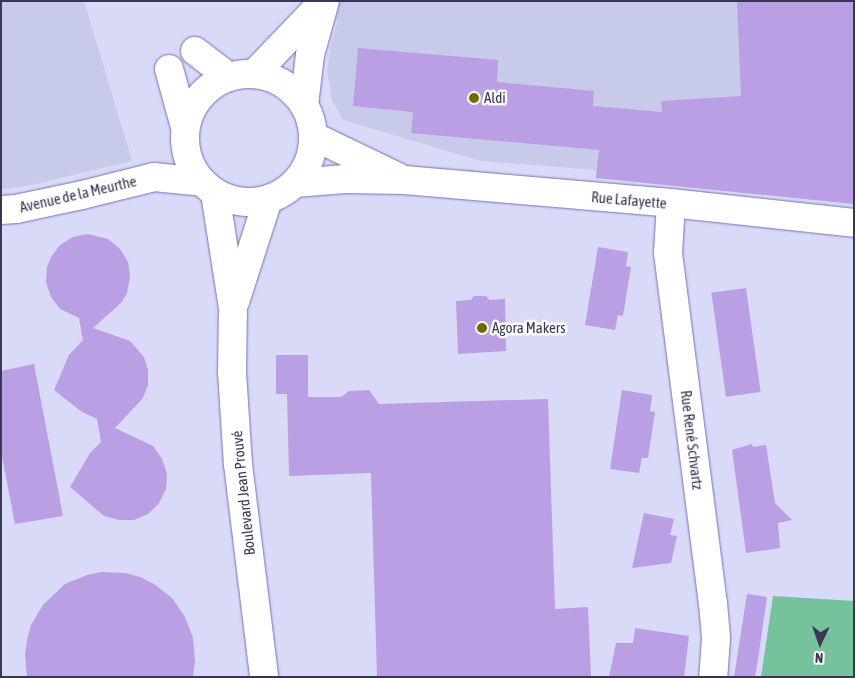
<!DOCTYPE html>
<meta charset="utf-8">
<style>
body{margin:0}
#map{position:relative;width:855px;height:678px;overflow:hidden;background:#d8daf8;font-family:"Asap Condensed",sans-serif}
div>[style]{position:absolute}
.built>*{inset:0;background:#c8caea}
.green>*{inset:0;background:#75c29d}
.building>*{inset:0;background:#ba9fe4;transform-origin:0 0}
.roads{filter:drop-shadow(0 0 1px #7273b6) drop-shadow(0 0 1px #7273b6)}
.minor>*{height:28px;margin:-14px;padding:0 14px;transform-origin:14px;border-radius:14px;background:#fff}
.minor>.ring{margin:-14px;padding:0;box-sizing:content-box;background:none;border:28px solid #fff;border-radius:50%}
.dots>*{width:14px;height:14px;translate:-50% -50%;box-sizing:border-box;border:2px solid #fefefe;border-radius:50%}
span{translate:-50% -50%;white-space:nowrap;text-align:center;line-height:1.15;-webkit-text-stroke:5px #fefefe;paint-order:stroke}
.poi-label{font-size:15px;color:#383856}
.left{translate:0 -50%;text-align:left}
.street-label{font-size:15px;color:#383856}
.frame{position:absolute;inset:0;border:2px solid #383856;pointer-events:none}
.north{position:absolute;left:795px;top:618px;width:50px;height:50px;-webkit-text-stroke:4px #fefefe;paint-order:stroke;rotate:183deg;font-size:14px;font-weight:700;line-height:20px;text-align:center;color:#383856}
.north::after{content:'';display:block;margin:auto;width:18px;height:22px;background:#383856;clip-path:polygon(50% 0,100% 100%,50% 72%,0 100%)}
</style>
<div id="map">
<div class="built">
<i style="clip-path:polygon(1px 1px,84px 1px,132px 161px,23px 187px,1px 189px)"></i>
<i style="clip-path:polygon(303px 1px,854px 1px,854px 204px,669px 184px,596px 178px,596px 170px,481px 161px,343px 120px,332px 100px,327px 71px,331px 44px,338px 21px)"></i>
</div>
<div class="green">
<i style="clip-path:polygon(773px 596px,854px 601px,854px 677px,761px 677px)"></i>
</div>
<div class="building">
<i style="clip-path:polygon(737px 1px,854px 1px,854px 204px,596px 178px,599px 150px,411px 133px,413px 112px,353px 106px,358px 48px,498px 60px,497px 82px,594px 91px,593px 106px,662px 112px,661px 101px,741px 96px)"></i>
<i style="clip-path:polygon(88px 234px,108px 239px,120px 249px,128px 262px,130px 277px,127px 293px,122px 302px,93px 328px,130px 341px,144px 357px,148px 370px,148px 385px,143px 398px,115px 428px,153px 446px,162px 459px,167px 474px,166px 489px,159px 503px,148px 514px,134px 520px,119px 520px,104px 516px,70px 487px,90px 453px,101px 442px,97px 419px,82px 412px,54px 390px,69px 355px,83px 340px,79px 318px,60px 309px,51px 297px,46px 282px,47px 267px,51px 257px,60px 245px,73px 237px)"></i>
<i style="clip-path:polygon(598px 247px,628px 252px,626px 266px,631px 267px,623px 316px,618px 315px,615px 330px,585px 325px)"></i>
<i style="left:746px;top:288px;width:105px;height:35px;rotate:82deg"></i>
<i style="clip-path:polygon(474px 296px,486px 296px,490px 300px,505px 299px,506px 351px,458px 354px,456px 301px,471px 300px)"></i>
<i style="clip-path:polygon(276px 355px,308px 355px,308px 397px,341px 397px,349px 391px,369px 390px,379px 404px,548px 399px,555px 609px,588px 607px,591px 677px,377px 677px,371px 473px,289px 476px,287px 394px,276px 394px)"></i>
<i style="clip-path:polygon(34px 364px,63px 516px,15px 524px,1px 451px,1px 371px)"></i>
<i style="clip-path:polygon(622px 390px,652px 395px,650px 411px,655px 412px,648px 458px,642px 458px,639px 473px,610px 469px)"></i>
<i style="clip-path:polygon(752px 444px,753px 447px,766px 445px,775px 503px,792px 520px,778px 523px,780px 548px,746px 553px,732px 450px)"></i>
<i style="clip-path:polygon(644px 513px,674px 519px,670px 535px,677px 536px,671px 563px,632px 568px)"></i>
<i style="clip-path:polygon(102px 572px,125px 573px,140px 577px,154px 584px,172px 598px,185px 617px,193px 638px,195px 661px,193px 677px,27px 677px,25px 655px,27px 640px,31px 625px,43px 605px,65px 584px,87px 575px)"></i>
<i style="clip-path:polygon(747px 594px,767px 597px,758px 659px,755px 677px,734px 677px)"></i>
<i style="clip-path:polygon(635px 628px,689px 636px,684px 677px,609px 677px,616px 643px,633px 643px)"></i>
</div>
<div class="roads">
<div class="minor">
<i style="left:195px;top:51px;width:43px;rotate:37.4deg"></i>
<i style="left:169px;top:69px;width:60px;rotate:74.6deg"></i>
<i style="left:254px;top:74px;width:98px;rotate:-46.2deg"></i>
<i class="ring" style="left:185px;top:74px;width:100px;height:100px"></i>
<i style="left:304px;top:105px;width:50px;rotate:-83.2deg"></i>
<i style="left:310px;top:55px;width:56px;rotate:-74.5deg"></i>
<i style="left:313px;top:136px;width:94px;rotate:25.8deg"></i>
<i style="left:295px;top:183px;width:50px;rotate:-4.6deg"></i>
<i style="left:345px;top:179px;width:59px;rotate:1deg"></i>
<i style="left:404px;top:180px;width:268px;rotate:4.9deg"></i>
<i style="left:671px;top:203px;width:184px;rotate:6.2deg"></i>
<i style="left:215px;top:193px;width:116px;rotate:81.1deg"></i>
<i style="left:233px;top:308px;width:64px;rotate:90.9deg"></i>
<i style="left:232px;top:372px;width:92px;rotate:86.3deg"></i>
<i style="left:238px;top:464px;width:215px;rotate:83deg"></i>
<i style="left:671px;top:203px;width:50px;rotate:93.4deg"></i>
<i style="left:668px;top:253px;width:353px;rotate:82.7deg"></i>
<i style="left:713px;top:603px;width:35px;rotate:85deg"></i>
<i style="left:716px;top:638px;width:39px;rotate:94deg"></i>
<i style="left:1px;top:210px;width:15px;rotate:-4deg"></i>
<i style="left:16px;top:209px;width:67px;rotate:-12deg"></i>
<i style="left:82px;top:195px;width:74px;rotate:-14deg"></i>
<i style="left:154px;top:177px;width:48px;rotate:5.9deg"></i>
<i style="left:235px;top:302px;width:108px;rotate:-72.2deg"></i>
</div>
</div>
<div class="dots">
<i style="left:474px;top:98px;background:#736800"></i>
<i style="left:482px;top:328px;background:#736800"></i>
</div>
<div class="poi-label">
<span class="left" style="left:484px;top:98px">Aldi</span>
<span class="left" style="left:492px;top:328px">Agora Makers</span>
</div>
<div class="street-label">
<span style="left:78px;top:194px;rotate:-13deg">Avenue de la Meurthe</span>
<span style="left:629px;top:200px;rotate:5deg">Rue Lafayette</span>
<span style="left:692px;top:440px;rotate:83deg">Rue René Schvartz</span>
<span style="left:243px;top:493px;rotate:-96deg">Boulevard Jean Prouvé</span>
</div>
<div class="frame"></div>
<div class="north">N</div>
</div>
